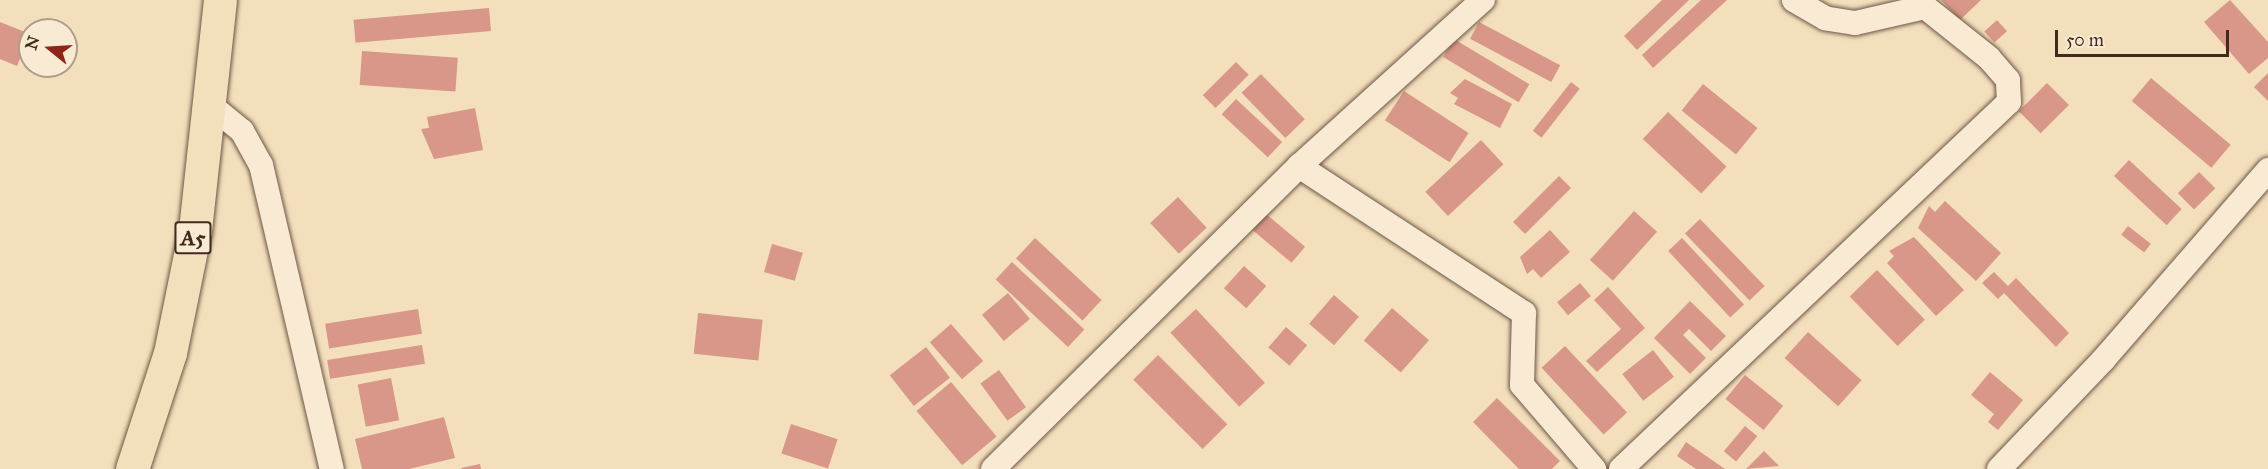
<!DOCTYPE html>
<style>
body{margin:0}
#map{position:relative;width:2268px;height:469px;overflow:hidden;background:#f4dfbc;font-family:"IM FELL Great Primer",serif}
div>[style]{position:absolute}
.building>*{inset:0;background:#d89788;transform-origin:0 0}
.roads{filter:drop-shadow(0 0 2px #6d5746) drop-shadow(0 0 2px #6d5746)}
.street>*{height:24px;margin:-12px;padding:0 12px;transform-origin:12px;border-radius:12px;background:#f8ead3}
.highway>*{height:33px;margin:-16.5px;padding:0 16.5px;transform-origin:16.5px;border-radius:16.5px;background:#f4dfbc}
span{translate:-50% -50%;white-space:nowrap;text-align:center;line-height:1.15;-webkit-text-stroke:4.5px #f8ead3;paint-order:stroke}
.shield-label span{padding:2px 4px;background:#f8ead3;border:2px solid;border-radius:4px;-webkit-text-stroke-width:0}
.shield-label{font-size:22px;color:#402a1e;font-weight:700}
.north{position:absolute;left:18px;top:18px;width:60px;height:60px;box-sizing:border-box;background:#f8ead3;border:2px solid #ae9d8b;border-radius:50%;rotate:288deg;font-size:16px;font-weight:700;line-height:24px;text-align:center;color:#402a1e}
.north::after{content:'';display:block;margin:auto;width:21px;height:27px;background:#8f2418;clip-path:polygon(50% 0,100% 100%,50% 72%,0 100%)}
.scale{position:absolute;left:2055px;top:30px;width:174px;height:27px;box-sizing:border-box;border:3px solid #402a1e;border-top:0;padding-left:8px;font-size:18px;line-height:21px;white-space:nowrap;color:#402a1e;-webkit-text-stroke:4px #f8ead3;paint-order:stroke}
</style>
<div id="map">
<div class="building">
<i style="clip-path:polygon(1662px 0,1689px 0,1637px 50px,1624px 36px)"></i>
<i style="clip-path:polygon(1701px 0,1727px 0,1653px 68px,1642px 55px)"></i>
<i style="clip-path:polygon(1941px 0,1981px 0,1960px 20px)"></i>
<i style="clip-path:polygon(2230px 0,2268px 42px,2268px 58px,2249px 74px,2204px 22px)"></i>
<i style="left:489px;top:8px;width:23px;height:136px;rotate:85deg"></i>
<i style="left:1997px;top:20px;width:15px;height:17px;rotate:48deg"></i>
<i style="clip-path:polygon(0 22px,30px 34px,17px 66px,0 59px)"></i>
<i style="left:1479px;top:22px;width:92px;height:19px;rotate:28deg"></i>
<i style="left:1454px;top:39px;width:88px;height:21px;rotate:31deg"></i>
<i style="left:362px;top:51px;width:96px;height:34px;rotate:4deg"></i>
<i style="left:1236px;top:62px;width:18px;height:47px;rotate:45deg"></i>
<i style="clip-path:polygon(2268px 73px,2268px 101px,2254px 87px)"></i>
<i style="left:1261px;top:74px;width:63px;height:27px;rotate:46deg"></i>
<i style="left:2151px;top:78px;width:104px;height:30px;rotate:40deg"></i>
<i style="clip-path:polygon(1465px 79px,1512px 104px,1500px 128px,1454px 104px,1458px 98px,1450px 93px)"></i>
<i style="left:1571px;top:82px;width:11px;height:62px;rotate:38deg"></i>
<i style="left:2047px;top:83px;width:31px;height:40px;rotate:45deg"></i>
<i style="left:1703px;top:84px;width:70px;height:34px;rotate:39deg"></i>
<i style="left:1404px;top:91px;width:77px;height:35px;rotate:33deg"></i>
<i style="left:1236px;top:99px;width:63px;height:21px;rotate:43deg"></i>
<i style="clip-path:polygon(475px 108px,483px 150px,434px 159px,421px 129px,429px 128px,427px 117px)"></i>
<i style="left:1668px;top:112px;width:80px;height:37px;rotate:43deg"></i>
<i style="left:1481px;top:140px;width:33px;height:76px;rotate:47deg"></i>
<i style="left:2129px;top:160px;width:72px;height:22px;rotate:43deg"></i>
<i style="left:2199px;top:172px;width:23px;height:30px;rotate:45deg"></i>
<i style="left:1559px;top:176px;width:17px;height:65px;rotate:45deg"></i>
<i style="left:1178px;top:197px;width:42px;height:38px;rotate:47deg"></i>
<i style="clip-path:polygon(1945px 201px,2001px 253px,1976px 281px,1918px 228px,1929px 206px,1935px 212px)"></i>
<i style="left:1634px;top:211px;width:31px;height:66px;rotate:42deg"></i>
<i style="left:1266px;top:214px;width:51px;height:21px;rotate:40deg"></i>
<i style="left:1700px;top:219px;width:93px;height:21px;rotate:46deg"></i>
<i style="left:2128px;top:226px;width:29px;height:11px;rotate:38deg"></i>
<i style="clip-path:polygon(1550px 230px,1570px 252px,1541px 278px,1533px 269px,1527px 274px,1520px 257px)"></i>
<i style="clip-path:polygon(1914px 237px,1964px 290px,1936px 316px,1887px 263px,1894px 256px,1889px 251px)"></i>
<i style="left:1035px;top:238px;width:91px;height:28px;rotate:43deg"></i>
<i style="left:1682px;top:238px;width:91px;height:19px;rotate:47deg"></i>
<i style="left:772px;top:244px;width:32px;height:29px;rotate:16deg"></i>
<i style="left:1012px;top:262px;width:99px;height:24px;rotate:43deg"></i>
<i style="left:1244px;top:266px;width:30px;height:30px;rotate:42deg"></i>
<i style="left:1877px;top:270px;width:69px;height:38px;rotate:46deg"></i>
<i style="clip-path:polygon(1994px 272px,2008px 286px,2016px 278px,2069px 333px,2056px 347px,2004px 293px,1998px 299px,1982px 283px)"></i>
<i style="left:1580px;top:283px;width:17px;height:30px;rotate:50deg"></i>
<i style="clip-path:polygon(1608px 287px,1645px 328px,1597px 372px,1586px 361px,1621px 329px,1594px 300px)"></i>
<i style="left:1008px;top:293px;width:34px;height:34px;rotate:50deg"></i>
<i style="left:1334px;top:295px;width:33px;height:38px;rotate:41deg"></i>
<i style="clip-path:polygon(1690px 301px,1726px 336px,1711px 351px,1689px 329px,1683px 335px,1706px 358px,1690px 374px,1654px 338px)"></i>
<i style="left:1392px;top:308px;width:49px;height:43px;rotate:41deg"></i>
<i style="left:418px;top:309px;width:25px;height:94px;rotate:81deg"></i>
<i style="left:1196px;top:309px;width:101px;height:35px;rotate:47deg"></i>
<i style="left:698px;top:313px;width:65px;height:41px;rotate:6deg"></i>
<i style="left:951px;top:324px;width:49px;height:28px;rotate:49deg"></i>
<i style="left:1286px;top:327px;width:28px;height:27px;rotate:41deg"></i>
<i style="left:1808px;top:332px;width:72px;height:35px;rotate:42deg"></i>
<i style="left:422px;top:345px;width:19px;height:96px;rotate:81deg"></i>
<i style="left:1565px;top:346px;width:91px;height:32px;rotate:47deg"></i>
<i style="left:926px;top:347px;width:39px;height:46px;rotate:52deg"></i>
<i style="left:1653px;top:350px;width:34px;height:39px;rotate:52deg"></i>
<i style="left:1158px;top:355px;width:98px;height:35px;rotate:45deg"></i>
<i style="left:999px;top:370px;width:46px;height:23px;rotate:54deg"></i>
<i style="clip-path:polygon(1990px 372px,2023px 400px,1998px 430px,1988px 422px,1994px 414px,1971px 395px)"></i>
<i style="left:1745px;top:375px;width:49px;height:31px;rotate:39deg"></i>
<i style="left:391px;top:378px;width:43px;height:34px;rotate:79deg"></i>
<i style="left:951px;top:382px;width:71px;height:45px;rotate:50deg"></i>
<i style="clip-path:polygon(1497px 398px,1560px 461px,1552px 469px,1519px 469px,1473px 422px)"></i>
<i style="clip-path:polygon(444px 417px,455px 458px,409px 469px,362px 469px,355px 439px)"></i>
<i style="left:791px;top:424px;width:49px;height:31px;rotate:18deg"></i>
<i style="left:1745px;top:426px;width:16px;height:33px;rotate:40deg"></i>
<i style="clip-path:polygon(1686px 442px,1725px 469px,1696px 469px,1677px 456px)"></i>
<i style="clip-path:polygon(1764px 451px,1779px 466px,1746px 469px)"></i>
<i style="clip-path:polygon(480px 464px,481px 469px,462px 469px,461px 468px)"></i>
</div>
<div class="roads">
<div class="street">
<i style="left:209px;top:104px;width:43px;rotate:39.3deg"></i>
<i style="left:242px;top:131px;width:39px;rotate:61deg"></i>
<i style="left:261px;top:165px;width:312px;rotate:76.9deg"></i>
<i style="left:1299px;top:166px;width:269px;rotate:33.2deg"></i>
<i style="left:1524px;top:313px;width:72px;rotate:91.6deg"></i>
<i style="left:1522px;top:385px;width:111px;rotate:49.4deg"></i>
<i style="left:993px;top:469px;width:431px;rotate:-44.7deg"></i>
<i style="left:1299px;top:166px;width:248px;rotate:-42.1deg"></i>
<i style="left:1621px;top:469px;width:534px;rotate:-43.41deg"></i>
<i style="left:2009px;top:102px;width:22px;rotate:-93deg"></i>
<i style="left:2008px;top:80px;width:29px;rotate:-131deg"></i>
<i style="left:1989px;top:58px;width:82px;rotate:-141.4deg"></i>
<i style="left:1925px;top:7px;width:72px;rotate:167.1deg"></i>
<i style="left:1855px;top:23px;width:30px;rotate:-171deg"></i>
<i style="left:1825px;top:18px;width:36px;rotate:-150deg"></i>
<i style="left:1999px;top:469px;width:151px;rotate:-46.3deg"></i>
<i style="left:2103px;top:360px;width:252px;rotate:-49deg"></i>
</div>
<div class="highway">
<i style="left:132px;top:469px;width:122px;rotate:-71.9deg"></i>
<i style="left:170px;top:353px;width:126px;rotate:-78.5deg"></i>
<i style="left:195px;top:230px;width:231px;rotate:-83.8deg"></i>
</div>
</div>
<div class="shield-label">
<span style="left:193px;top:238px">A5</span>
</div>
<div class="north">N</div>
<div class="scale">50 m</div>
</div>
